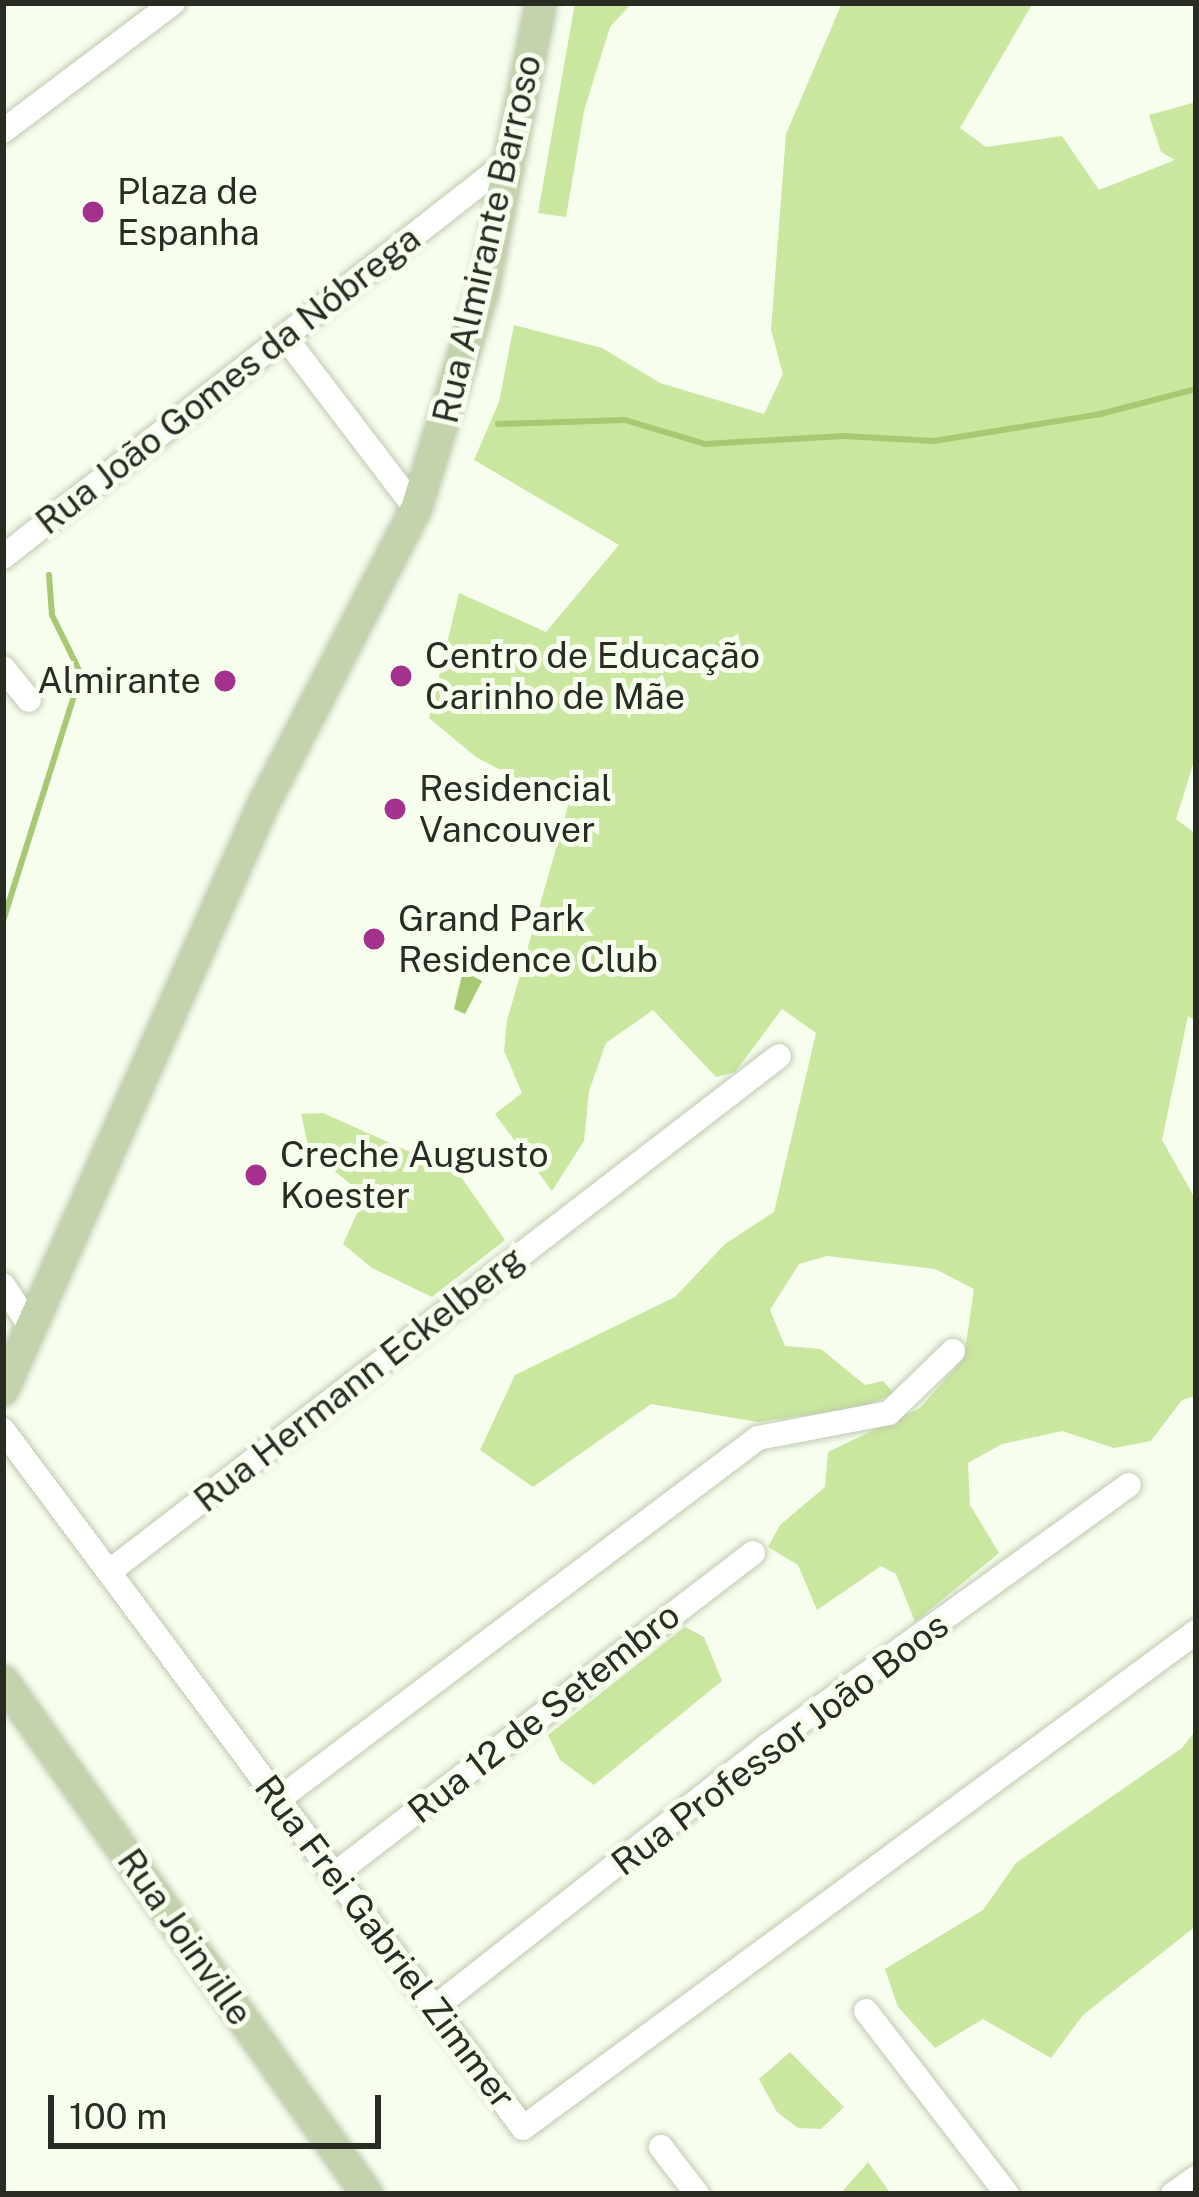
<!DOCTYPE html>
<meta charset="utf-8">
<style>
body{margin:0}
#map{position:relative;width:1199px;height:2197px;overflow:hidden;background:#f7feee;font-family:"Public Sans",sans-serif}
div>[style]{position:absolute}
.green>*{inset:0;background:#c9e79e}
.water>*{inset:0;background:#a7c973}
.stream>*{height:6px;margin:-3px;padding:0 3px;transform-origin:3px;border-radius:3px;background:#a7c973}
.roads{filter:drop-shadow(0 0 3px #bfcab0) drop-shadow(0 0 3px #bfcab0)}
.minor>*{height:24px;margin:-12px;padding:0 12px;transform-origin:12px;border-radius:12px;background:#fff}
.major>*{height:30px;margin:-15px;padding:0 15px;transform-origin:15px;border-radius:15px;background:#c3d3ac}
.dots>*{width:33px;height:33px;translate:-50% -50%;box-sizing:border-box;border:6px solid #f7feee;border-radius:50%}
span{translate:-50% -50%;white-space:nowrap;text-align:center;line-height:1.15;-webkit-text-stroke:10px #f7feee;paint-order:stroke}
.poi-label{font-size:36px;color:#282c22}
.left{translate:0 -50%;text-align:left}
.right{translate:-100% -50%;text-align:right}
.street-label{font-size:36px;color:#282c22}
.frame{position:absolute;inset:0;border:6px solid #282c22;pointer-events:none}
.scale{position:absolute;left:48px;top:2095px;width:333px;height:54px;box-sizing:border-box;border:6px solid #282c22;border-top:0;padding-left:15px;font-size:36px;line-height:42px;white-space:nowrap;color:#282c22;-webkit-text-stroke:9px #f7feee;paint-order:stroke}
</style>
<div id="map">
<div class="green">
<i style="clip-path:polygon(575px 3px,632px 3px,610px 27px,584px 111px,566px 217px,538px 213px)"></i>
<i style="clip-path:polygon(842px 3px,1033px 3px,960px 128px,986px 147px,1062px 136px,1099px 190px,1175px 160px,1161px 152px,1149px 115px,1196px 102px,1196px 755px,1176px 819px,1196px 834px,1196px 1021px,1188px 1016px,1162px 1140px,1196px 1200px,1196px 1396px,1182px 1400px,1151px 1441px,1114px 1448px,1062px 1431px,1002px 1444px,968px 1463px,970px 1505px,999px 1553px,915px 1622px,896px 1574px,881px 1566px,817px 1610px,798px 1565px,768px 1547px,780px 1525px,825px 1487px,828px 1452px,920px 1408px,964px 1358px,974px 1289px,935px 1269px,827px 1256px,799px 1264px,770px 1310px,785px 1346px,821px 1349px,865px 1385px,883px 1381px,894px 1393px,864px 1407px,758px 1422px,651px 1404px,533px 1487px,480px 1450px,515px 1375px,675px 1297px,725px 1244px,774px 1212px,816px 1033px,782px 1009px,735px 1072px,716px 1077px,653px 1010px,606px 1043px,589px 1091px,584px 1141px,552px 1191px,495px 1114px,522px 1093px,504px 1051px,507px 1021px,568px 806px,476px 757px,429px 718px,459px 593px,546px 632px,619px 545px,474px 460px,499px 402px,514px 325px,602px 348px,660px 383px,764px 414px,783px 374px,771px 330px,786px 134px)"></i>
<i style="clip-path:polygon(323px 1113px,417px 1155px,443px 1151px,505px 1240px,432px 1297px,372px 1268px,343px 1244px,365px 1196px,309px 1150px,301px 1114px)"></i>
<i style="clip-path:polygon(685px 1627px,704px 1637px,722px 1681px,594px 1785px,560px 1760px,548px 1735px)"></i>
<i style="clip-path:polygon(1196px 1730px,1196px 1926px,1083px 2015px,1051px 2058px,983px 2019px,935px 2048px,898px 2007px,885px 1969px,983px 1910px,1016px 1863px,1182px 1748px)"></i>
<i style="clip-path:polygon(790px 2052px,844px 2107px,821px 2129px,798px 2128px,777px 2112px,759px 2079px)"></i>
<i style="clip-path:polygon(868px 2162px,891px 2194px,840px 2194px,863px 2168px)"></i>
</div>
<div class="water">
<i style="clip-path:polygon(463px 971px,482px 981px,465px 1014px,454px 1009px)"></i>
</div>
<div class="stream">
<i style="left:498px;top:424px;width:127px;rotate:-1.8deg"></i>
<i style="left:625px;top:420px;width:84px;rotate:16.7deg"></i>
<i style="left:705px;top:444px;width:138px;rotate:-3.3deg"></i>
<i style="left:843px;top:436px;width:91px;rotate:3.1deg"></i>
<i style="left:934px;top:441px;width:168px;rotate:-9.2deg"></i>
<i style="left:1100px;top:414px;width:99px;rotate:-14.6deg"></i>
<i style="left:3px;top:921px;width:259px;rotate:-72.5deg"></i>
<i style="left:81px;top:674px;width:66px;rotate:-116.2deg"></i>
<i style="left:52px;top:615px;width:40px;rotate:-94.3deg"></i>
</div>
<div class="roads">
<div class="minor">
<i style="left:3px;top:131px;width:213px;rotate:-37deg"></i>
<i style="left:285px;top:337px;width:216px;rotate:52.7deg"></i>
<i style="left:3px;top:557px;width:644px;rotate:-38.06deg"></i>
<i style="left:3px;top:668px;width:41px;rotate:50.9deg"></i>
<i style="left:3px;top:1285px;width:53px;rotate:56.6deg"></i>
<i style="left:3px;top:1430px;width:870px;rotate:53.31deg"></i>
<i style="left:523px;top:2128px;width:836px;rotate:-36.39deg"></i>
<i style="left:110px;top:1571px;width:844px;rotate:-37.59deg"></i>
<i style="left:279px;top:1799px;width:600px;rotate:-37deg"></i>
<i style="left:758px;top:1438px;width:133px;rotate:-10.8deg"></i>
<i style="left:889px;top:1413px;width:89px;rotate:-44.1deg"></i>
<i style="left:335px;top:1874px;width:527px;rotate:-37.52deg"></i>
<i style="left:434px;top:2008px;width:429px;rotate:-38.2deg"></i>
<i style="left:771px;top:1743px;width:441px;rotate:-35.8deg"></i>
<i style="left:866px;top:2011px;width:231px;rotate:52.4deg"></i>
<i style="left:661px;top:2147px;width:59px;rotate:52.5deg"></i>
<i style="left:1173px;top:2194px;width:28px;rotate:-35deg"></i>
</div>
<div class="major">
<i style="left:3px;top:1390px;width:642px;rotate:-66.03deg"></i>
<i style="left:264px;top:803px;width:331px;rotate:-62.7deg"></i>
<i style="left:416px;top:509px;width:228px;rotate:-72.9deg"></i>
<i style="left:483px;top:291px;width:294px;rotate:-78.6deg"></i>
<i style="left:3px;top:1681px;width:629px;rotate:54.64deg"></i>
</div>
</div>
<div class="dots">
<i style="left:93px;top:212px;background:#a3318d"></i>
<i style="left:401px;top:676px;background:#a3318d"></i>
<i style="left:225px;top:681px;background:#a3318d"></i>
<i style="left:395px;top:809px;background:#a3318d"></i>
<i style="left:374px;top:939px;background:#a3318d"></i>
<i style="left:256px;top:1175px;background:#a3318d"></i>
</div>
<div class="poi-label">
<span class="left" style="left:117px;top:212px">Plaza de<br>Espanha</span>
<span class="left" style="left:425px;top:676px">Centro de Educação<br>Carinho de Mãe</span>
<span class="right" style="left:201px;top:681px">Almirante</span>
<span class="left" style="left:419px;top:809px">Residencial<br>Vancouver</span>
<span class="left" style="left:398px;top:939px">Grand Park<br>Residence Club</span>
<span class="left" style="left:280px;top:1175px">Creche Augusto<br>Koester</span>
</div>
<div class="street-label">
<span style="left:487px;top:239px;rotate:-77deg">Rua Almirante Barroso</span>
<span style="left:228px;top:380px;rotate:-38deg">Rua João Gomes da Nóbrega</span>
<span style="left:359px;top:1379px;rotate:-38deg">Rua Hermann Eckelberg</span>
<span style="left:544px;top:1713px;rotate:-38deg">Rua 12 de Setembro</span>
<span style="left:780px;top:1744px;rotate:-37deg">Rua Professor João Boos</span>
<span style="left:185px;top:1937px;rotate:55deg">Rua Joinville</span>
<span style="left:385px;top:1942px;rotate:53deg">Rua Frei Gabriel Zimmer</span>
</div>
<div class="frame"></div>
<div class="scale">100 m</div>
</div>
